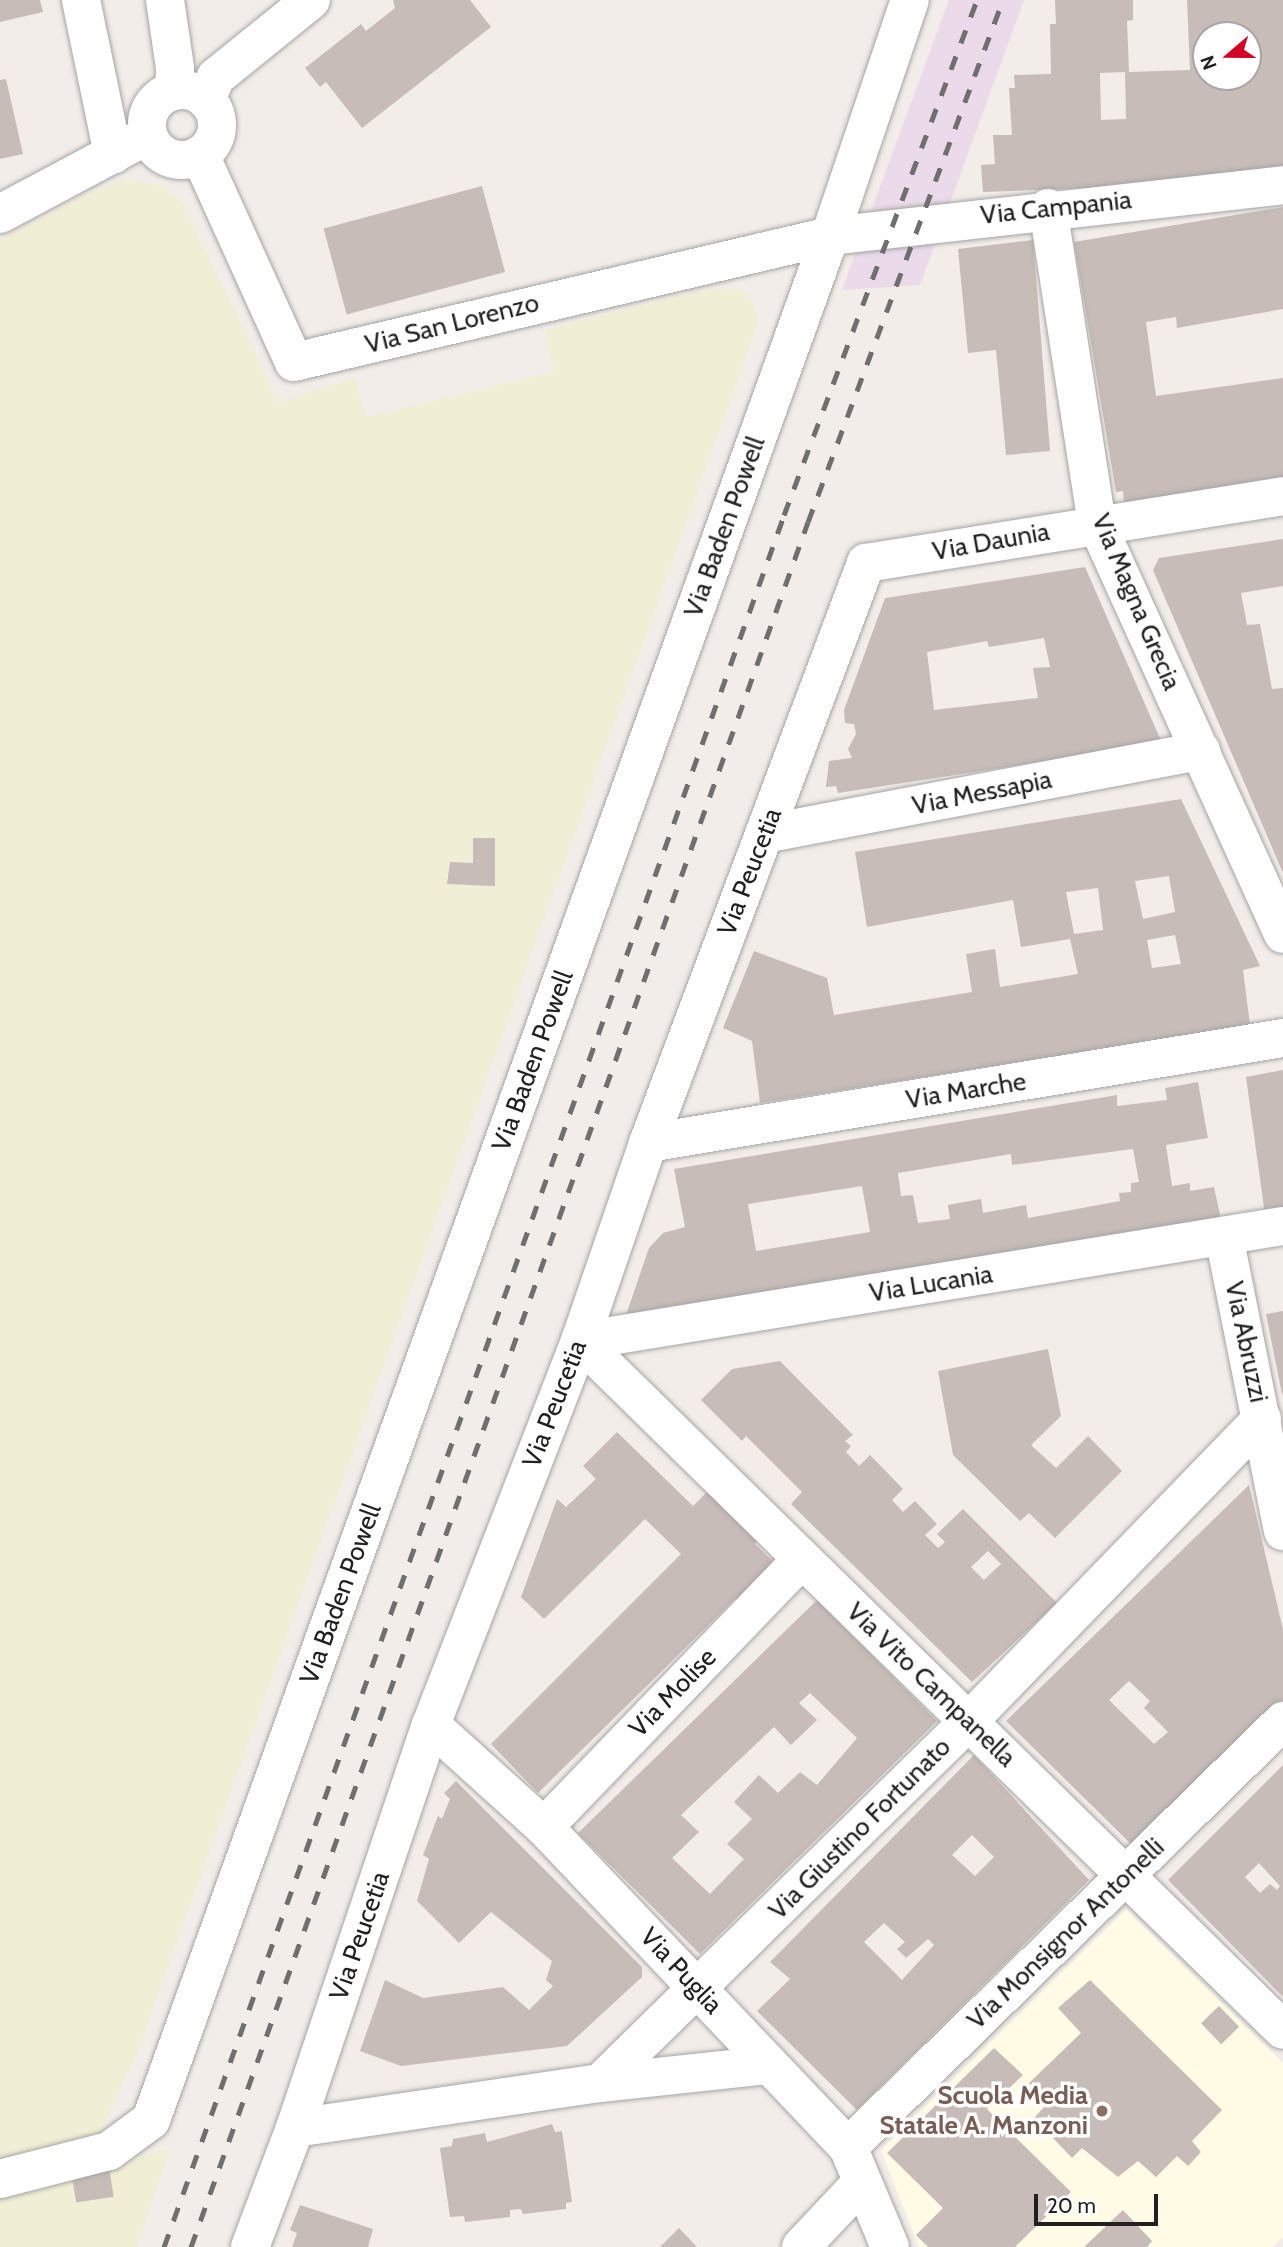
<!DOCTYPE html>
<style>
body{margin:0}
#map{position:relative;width:1283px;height:2247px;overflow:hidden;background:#f2ede8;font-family:Cabin,sans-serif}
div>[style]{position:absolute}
.industrial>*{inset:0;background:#ebdaea}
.education>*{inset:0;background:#fffbe4}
.farmland>*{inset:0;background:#f0eed4}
.building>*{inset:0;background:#c7bcb7;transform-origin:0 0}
.roads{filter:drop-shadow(0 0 2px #a5a5a5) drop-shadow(0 0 2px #a5a5a5)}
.minor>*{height:38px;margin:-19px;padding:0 19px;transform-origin:19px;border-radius:19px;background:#fff}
.minor>.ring{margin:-19px;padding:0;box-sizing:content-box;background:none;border:38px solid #fff;border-radius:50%}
.rail>*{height:5px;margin-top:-2.5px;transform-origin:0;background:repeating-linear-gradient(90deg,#6f6f6f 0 14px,transparent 0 28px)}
.dots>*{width:19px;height:19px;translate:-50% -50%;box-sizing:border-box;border:4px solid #fff;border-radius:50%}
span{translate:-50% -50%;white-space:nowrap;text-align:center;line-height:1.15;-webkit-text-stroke:7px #fff;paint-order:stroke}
.street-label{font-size:26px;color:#212121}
.education-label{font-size:26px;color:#785e54;font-weight:700}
.right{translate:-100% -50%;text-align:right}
.north{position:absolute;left:1192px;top:21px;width:70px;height:70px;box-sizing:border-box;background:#fff;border:2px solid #a6a6a6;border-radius:50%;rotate:250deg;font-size:19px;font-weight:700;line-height:28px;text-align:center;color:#212121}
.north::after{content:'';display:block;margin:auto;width:24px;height:32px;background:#d30023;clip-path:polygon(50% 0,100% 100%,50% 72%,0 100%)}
.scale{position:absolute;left:1034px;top:2194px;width:124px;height:32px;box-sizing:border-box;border:4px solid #212121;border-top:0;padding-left:9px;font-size:21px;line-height:24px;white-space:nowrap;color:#212121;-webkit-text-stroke:5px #fff;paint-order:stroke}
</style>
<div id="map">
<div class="industrial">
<i style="clip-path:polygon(949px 0,1024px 0,920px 285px,842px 290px)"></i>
</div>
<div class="education">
<i style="clip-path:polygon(1126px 1909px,1283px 2063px,1283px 2237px,1272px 2247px,919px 2247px,881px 2150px)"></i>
</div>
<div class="farmland">
<i style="clip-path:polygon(126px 179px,164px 187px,183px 203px,279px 403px,354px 378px,367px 417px,554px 372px,545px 330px,692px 293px,730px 288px,748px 293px,759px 320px,140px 2045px,86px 2166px,170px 2150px,137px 2247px,0 2247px,0 240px,92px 192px)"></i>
</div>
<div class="building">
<i style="clip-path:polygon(0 0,40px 0,43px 12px,0 22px)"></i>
<i style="clip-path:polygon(470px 0,491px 27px,362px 128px,326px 82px,320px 87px,305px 68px,361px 24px,366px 31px,395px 8px,393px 0)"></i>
<i style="clip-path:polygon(evenodd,1055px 0,1133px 0,1133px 20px,1127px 21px,1129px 72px,1190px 70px,1187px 0,1283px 0,1283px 181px,983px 192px,981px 165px,995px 164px,993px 135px,1012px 135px,1009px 88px,1015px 88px,1014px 75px,1051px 74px,1050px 24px,1056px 24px,1055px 0,1206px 35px,1248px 35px,1248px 77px,1206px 77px,1206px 35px,1055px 0,1125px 72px,1126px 119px,1101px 120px,1100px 73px,1125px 72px)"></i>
<i style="clip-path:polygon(6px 79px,23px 154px,0 159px,0 80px)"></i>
<i style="left:482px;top:186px;width:89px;height:164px;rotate:75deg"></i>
<i style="clip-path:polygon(1283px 207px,1283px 309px,1177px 328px,1176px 317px,1146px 322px,1156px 396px,1283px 378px,1283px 477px,1124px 505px,1123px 491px,1116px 492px,1074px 242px)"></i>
<i style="clip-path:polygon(1033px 240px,1050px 451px,1006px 455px,996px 350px,968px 353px,958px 249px)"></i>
<i style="clip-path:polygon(1283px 539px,1283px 586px,1241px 593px,1247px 625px,1260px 624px,1272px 689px,1283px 688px,1283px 873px,1153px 570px,1159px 558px)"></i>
<i style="clip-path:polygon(evenodd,1085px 567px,1162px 743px,838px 793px,836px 786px,826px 787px,829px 761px,852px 758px,848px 749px,856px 734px,854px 724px,845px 723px,844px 710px,885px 598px,1085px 567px,1044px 638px,1050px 667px,1033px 668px,1038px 698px,934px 710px,927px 652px,987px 641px,989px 647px,1044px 638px)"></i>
<i style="clip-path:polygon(evenodd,1181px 799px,1260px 966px,1243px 970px,1250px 1025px,760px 1103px,752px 1041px,723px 1028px,754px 951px,827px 978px,834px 1015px,972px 992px,966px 954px,995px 949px,1000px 987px,1078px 974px,1070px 939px,1021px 947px,1013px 900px,867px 927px,855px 852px,1181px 799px,1169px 876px,1175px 912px,1143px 919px,1135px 881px,1169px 876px,1181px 799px,1098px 888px,1103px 930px,1074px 934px,1066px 892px,1098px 888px,1181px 799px,1175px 935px,1181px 964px,1152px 968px,1147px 940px,1175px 935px)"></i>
<i style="clip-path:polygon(473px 838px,495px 838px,495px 886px,447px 884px,450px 862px,473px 863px)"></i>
<i style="clip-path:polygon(1283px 1070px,1283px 1212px,1265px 1215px,1246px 1077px)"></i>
<i style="clip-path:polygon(evenodd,1198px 1082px,1208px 1138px,1166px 1145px,1172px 1186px,1190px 1183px,1190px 1191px,1214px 1187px,1222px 1224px,626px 1315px,649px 1248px,663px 1233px,685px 1227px,674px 1169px,1117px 1095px,1117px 1106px,1167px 1100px,1165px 1088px,1198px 1082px,1133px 1149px,1139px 1182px,1131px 1183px,1131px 1192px,1119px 1193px,1120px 1201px,1028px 1218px,1026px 1205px,983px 1213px,981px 1199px,948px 1205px,950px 1219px,918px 1223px,913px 1195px,901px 1196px,898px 1173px,1011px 1154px,1012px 1165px,1133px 1149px,1198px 1082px,862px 1186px,870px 1232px,756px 1251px,748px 1204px,862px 1186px)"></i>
<i style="clip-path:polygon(1283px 1311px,1283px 1394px,1282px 1394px,1266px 1314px)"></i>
<i style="clip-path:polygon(1048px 1349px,1061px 1416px,1031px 1445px,1056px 1468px,1088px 1436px,1122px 1471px,1055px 1538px,1029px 1513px,1020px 1521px,953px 1455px,938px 1371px)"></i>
<i style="clip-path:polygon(evenodd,780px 1361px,853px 1435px,845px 1441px,851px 1446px,846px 1452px,859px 1466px,870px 1455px,903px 1489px,892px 1500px,903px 1512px,915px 1501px,937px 1524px,925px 1535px,938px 1548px,945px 1542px,937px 1534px,963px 1509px,1057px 1603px,972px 1682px,791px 1504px,802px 1492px,746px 1436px,742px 1441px,701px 1400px,732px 1369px,780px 1361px,988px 1551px,1001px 1564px,984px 1580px,971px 1567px,988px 1551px)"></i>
<i style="clip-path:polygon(617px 1432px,693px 1506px,708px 1491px,759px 1539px,755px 1544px,778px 1566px,740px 1603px,735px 1599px,538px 1793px,491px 1744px,681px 1554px,645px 1519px,544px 1619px,521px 1597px,557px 1499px,566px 1507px,596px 1479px,583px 1466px)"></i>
<i style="clip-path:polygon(evenodd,1249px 1485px,1283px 1629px,1283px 1700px,1131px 1844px,1006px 1721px,1249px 1485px,1129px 1681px,1150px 1701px,1144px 1708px,1168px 1732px,1154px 1744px,1109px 1700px,1129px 1681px)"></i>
<i style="clip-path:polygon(evenodd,817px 1600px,937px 1721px,700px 1954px,578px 1833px,817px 1600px,810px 1693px,857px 1738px,817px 1785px,800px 1772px,778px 1793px,759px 1775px,734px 1802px,752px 1819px,727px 1844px,744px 1859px,710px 1894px,672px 1858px,699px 1832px,681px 1815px,774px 1727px,791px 1745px,817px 1720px,799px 1703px,810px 1693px)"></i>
<i style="clip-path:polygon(evenodd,974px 1755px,1089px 1880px,857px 2110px,757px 2011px,790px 1979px,770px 1962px,974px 1755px,972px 1835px,994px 1857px,975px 1876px,952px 1855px,972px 1835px,974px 1755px,884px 1923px,905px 1942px,897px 1949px,906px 1958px,928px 1939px,934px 1945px,902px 1980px,864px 1942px,884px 1923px)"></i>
<i style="clip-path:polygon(evenodd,1283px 1765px,1283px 1997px,1168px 1880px,1283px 1765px,1259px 1863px,1280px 1886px,1277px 1890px,1270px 1884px,1260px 1893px,1245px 1877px,1259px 1863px)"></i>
<i style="clip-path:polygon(456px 1781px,642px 1967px,642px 1977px,567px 2046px,401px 2066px,360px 2051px,385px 1980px,423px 1998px,503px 1987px,529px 2010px,553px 1986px,546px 1980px,552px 1961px,491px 1912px,459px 1943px,417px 1901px,429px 1859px,423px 1855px,438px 1816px,442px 1819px,450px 1799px,444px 1793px)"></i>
<i style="clip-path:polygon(1090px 1980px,1222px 2110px,1192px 2141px,1201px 2152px,1188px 2166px,1177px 2156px,1156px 2177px,1138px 2161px,1118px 2177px,1082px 2148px,1072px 2158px,1034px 2118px,1047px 2104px,1029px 2083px,1081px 2033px,1058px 2008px)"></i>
<i style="left:1219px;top:2006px;width:29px;height:25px;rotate:46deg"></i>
<i style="clip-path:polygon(994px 2048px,1023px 2075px,987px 2109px,1071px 2192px,1015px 2247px,928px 2247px,916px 2235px,943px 2208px,887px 2153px)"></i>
<i style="clip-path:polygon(552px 2124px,555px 2132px,562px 2131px,572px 2202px,566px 2203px,566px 2209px,523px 2214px,521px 2209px,510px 2210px,510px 2217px,465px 2222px,464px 2216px,450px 2217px,440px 2148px,452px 2146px,453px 2139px,485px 2133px,487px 2142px)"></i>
<i style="left:109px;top:2167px;width:30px;height:38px;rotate:81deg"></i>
<i style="clip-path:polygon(300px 2205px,373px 2229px,368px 2247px,292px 2247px,297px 2233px,290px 2230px)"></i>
<i style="clip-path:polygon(1123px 2210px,1152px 2241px,1147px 2247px,1084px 2247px)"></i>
<i style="clip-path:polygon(679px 2228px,697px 2247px,660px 2247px)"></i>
</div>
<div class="roads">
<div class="minor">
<i style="left:81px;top:0;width:158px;rotate:78.3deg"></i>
<i style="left:165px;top:0;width:69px;rotate:81.6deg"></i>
<i style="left:175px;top:68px;width:23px;rotate:92deg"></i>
<i class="ring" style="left:147px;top:90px;width:32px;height:32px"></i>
<i style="left:206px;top:100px;width:25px;rotate:-67deg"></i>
<i style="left:216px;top:77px;width:122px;rotate:-39deg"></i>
<i style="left:200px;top:155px;width:227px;rotate:65.6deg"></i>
<i style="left:294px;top:362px;width:551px;rotate:-13.23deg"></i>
<i style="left:830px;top:236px;width:456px;rotate:-6.4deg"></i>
<i style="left:1048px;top:208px;width:320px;rotate:81.2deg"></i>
<i style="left:1097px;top:524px;width:450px;rotate:65.6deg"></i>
<i style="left:0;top:214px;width:168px;rotate:-28.1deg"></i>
<i style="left:764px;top:834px;width:445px;rotate:-10.8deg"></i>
<i style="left:648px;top:1143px;width:644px;rotate:-9.39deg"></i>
<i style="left:1224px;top:1236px;width:301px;rotate:78.7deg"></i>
<i style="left:580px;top:1341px;width:984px;rotate:44.42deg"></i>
<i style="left:580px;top:1341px;width:712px;rotate:-9.29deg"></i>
<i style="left:431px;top:1725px;width:152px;rotate:42.1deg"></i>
<i style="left:544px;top:1827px;width:441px;rotate:46.5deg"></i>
<i style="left:848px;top:2147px;width:108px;rotate:67.2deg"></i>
<i style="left:544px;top:1827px;width:372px;rotate:-46.1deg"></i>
<i style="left:600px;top:2083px;width:517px;rotate:-44.45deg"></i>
<i style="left:969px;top:1721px;width:421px;rotate:-45.9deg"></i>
<i style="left:295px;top:2128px;width:308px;rotate:-8.4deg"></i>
<i style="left:600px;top:2083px;width:170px;rotate:-6.1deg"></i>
<i style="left:848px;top:2147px;width:609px;rotate:-44.4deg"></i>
<i style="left:0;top:2179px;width:113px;rotate:-14.4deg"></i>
<i style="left:109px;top:2151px;width:52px;rotate:-36.4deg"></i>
<i style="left:151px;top:2120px;width:2003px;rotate:-70.18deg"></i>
<i style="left:830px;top:236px;width:249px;rotate:-71.3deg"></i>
<i style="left:250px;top:2247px;width:127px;rotate:-69.3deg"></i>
<i style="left:295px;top:2128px;width:425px;rotate:-71.4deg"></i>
<i style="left:431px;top:1725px;width:412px;rotate:-68.8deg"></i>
<i style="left:580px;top:1341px;width:209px;rotate:-71deg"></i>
<i style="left:648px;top:1143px;width:620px;rotate:-69.4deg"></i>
<i style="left:866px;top:563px;width:422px;rotate:-9.1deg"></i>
<i style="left:801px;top:2247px;width:88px;rotate:-46.8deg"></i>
</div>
</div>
<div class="rail">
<i style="left:164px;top:2247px;width:1840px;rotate:-70.3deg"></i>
<i style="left:784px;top:515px;width:550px;rotate:-69.46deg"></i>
<i style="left:191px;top:2247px;width:1832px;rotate:-70.32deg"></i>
<i style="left:808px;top:522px;width:557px;rotate:-69.52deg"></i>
</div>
<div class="dots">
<i style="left:1102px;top:2111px;background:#8d6e63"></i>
</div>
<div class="street-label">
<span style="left:1056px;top:208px;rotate:-6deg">Via Campania</span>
<span style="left:452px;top:324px;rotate:-14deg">Via San Lorenzo</span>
<span style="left:725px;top:527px;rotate:-70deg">Via Baden Powell</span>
<span style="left:991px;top:542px;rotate:-10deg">Via Daunia</span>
<span style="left:1136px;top:602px;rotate:67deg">Via Magna Grecia</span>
<span style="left:982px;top:793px;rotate:-11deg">Via Messapia</span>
<span style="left:750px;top:872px;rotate:-69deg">Via Peucetia</span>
<span style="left:533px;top:1061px;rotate:-70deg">Via Baden Powell</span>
<span style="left:966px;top:1091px;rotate:-9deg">Via Marche</span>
<span style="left:931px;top:1284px;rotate:-9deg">Via Lucania</span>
<span style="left:1246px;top:1342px;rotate:78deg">Via Abruzzi</span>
<span style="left:555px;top:1404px;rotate:-69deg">Via Peucetia</span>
<span style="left:341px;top:1594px;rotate:-70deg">Via Baden Powell</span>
<span style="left:931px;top:1685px;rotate:44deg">Via Vito Campanella</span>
<span style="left:673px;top:1693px;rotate:-46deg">Via Molise</span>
<span style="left:860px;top:1829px;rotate:-45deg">Via Giustino Fortunato</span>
<span style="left:1066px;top:1934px;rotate:-44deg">Via Monsignor Antonelli</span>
<span style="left:360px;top:1936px;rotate:-71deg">Via Peucetia</span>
<span style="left:681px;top:1971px;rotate:47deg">Via Puglia</span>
</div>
<div class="education-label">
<span class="right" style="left:1088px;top:2111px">Scuola Media<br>Statale A. Manzoni</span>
</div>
<div class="north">N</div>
<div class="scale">20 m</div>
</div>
